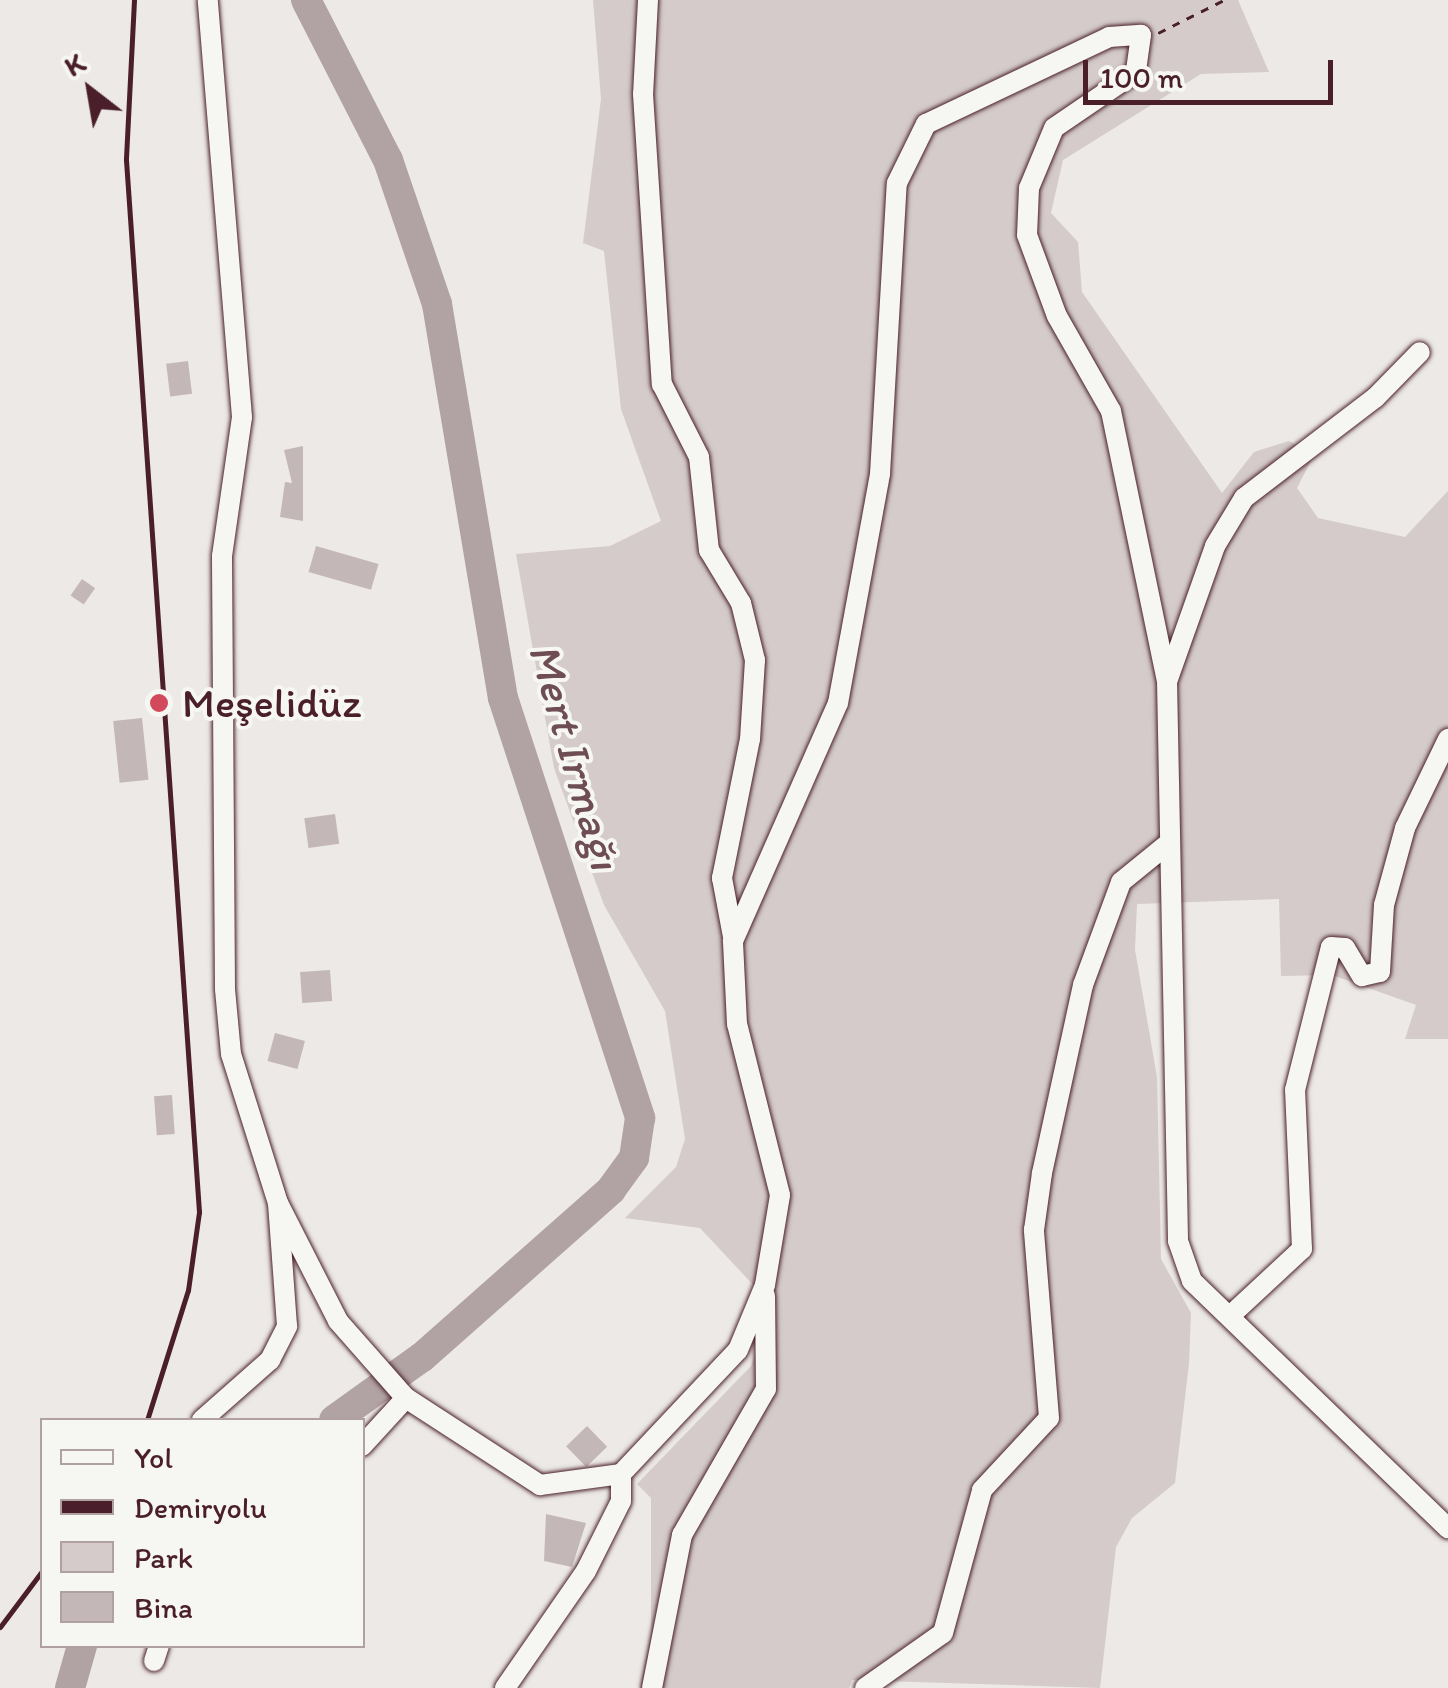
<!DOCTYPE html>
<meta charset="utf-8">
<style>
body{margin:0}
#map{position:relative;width:1448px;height:1688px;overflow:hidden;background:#ece9e6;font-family:Itim,sans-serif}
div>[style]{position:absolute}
.green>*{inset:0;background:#d4cbca}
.river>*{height:30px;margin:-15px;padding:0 15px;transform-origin:15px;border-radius:15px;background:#b1a2a3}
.building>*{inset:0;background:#c4b7b7;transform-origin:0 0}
.path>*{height:2.5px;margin-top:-1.25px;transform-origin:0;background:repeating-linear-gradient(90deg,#4a1f2b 0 8px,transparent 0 16px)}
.roads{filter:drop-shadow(0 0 2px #4a1f2b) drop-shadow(0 0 2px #4a1f2b)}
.minor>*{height:20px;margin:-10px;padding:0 10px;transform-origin:10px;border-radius:10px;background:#f6f6f2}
.rail>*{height:5px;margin:-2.5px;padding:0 2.5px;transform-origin:2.5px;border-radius:2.5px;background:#4a1f2b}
.dots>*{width:28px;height:28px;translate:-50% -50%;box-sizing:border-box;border:5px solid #f6f6f2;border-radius:50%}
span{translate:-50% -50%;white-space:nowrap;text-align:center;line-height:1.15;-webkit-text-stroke:8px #f6f6f2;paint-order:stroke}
.poi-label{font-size:42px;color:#4a1f2b}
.left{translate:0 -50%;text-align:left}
.water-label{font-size:45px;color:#6e4d55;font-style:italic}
.legend{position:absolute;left:40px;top:1418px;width:325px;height:230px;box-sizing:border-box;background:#f6f6f2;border:2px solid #b1a0a2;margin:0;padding:12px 18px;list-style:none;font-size:30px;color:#4a1f2b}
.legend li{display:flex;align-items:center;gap:20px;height:50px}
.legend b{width:50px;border:2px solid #b1a0a2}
.north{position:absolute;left:40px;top:40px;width:100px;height:100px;-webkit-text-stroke:8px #f6f6f2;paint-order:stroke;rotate:329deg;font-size:28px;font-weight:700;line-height:40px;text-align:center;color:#4a1f2b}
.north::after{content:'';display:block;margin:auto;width:35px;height:45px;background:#4a1f2b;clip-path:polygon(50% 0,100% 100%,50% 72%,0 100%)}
.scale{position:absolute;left:1083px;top:60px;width:250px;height:45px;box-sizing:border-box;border:5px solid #4a1f2b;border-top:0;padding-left:12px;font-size:30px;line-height:35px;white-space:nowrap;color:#4a1f2b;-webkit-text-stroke:8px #f6f6f2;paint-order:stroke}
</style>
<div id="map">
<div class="green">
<i style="clip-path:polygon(593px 0,1238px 0,1269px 72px,1201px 74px,1063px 160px,1051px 213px,1078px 242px,1082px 292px,1222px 493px,1254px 452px,1289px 441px,1314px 455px,1297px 488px,1318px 518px,1405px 537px,1448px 491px,1448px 1039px,1405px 1039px,1416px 1005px,1332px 975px,1281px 976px,1279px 899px,1137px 904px,1135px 950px,1157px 1077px,1161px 1259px,1191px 1313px,1189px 1363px,1175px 1483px,1132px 1518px,1116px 1547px,1100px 1688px,852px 1680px,849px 1688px,640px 1688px,651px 1634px,651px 1498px,637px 1484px,751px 1366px,772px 1305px,700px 1228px,625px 1218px,676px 1167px,685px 1139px,665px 1011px,604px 905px,554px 768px,516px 554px,610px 546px,661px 521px,621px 409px,604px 251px,583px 243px,601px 99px)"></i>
</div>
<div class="river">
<i style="left:306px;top:0;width:180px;rotate:62.9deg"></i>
<i style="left:388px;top:160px;width:152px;rotate:71.2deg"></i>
<i style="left:437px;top:304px;width:399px;rotate:80.5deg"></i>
<i style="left:503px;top:698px;width:442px;rotate:71.9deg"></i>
<i style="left:640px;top:1118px;width:40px;rotate:98.5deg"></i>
<i style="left:634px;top:1158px;width:39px;rotate:126deg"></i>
<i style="left:611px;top:1190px;width:252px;rotate:138.5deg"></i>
<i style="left:422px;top:1357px;width:108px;rotate:144.4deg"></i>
<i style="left:70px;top:1688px;width:44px;rotate:-74.1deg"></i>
</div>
<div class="building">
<i style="left:188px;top:361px;width:33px;height:22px;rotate:83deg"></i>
<i style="clip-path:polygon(303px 446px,303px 521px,280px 517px,285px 482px,292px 483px,284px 450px)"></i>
<i style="left:316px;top:546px;width:65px;height:27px;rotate:16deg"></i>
<i style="left:82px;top:579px;width:16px;height:20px;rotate:35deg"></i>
<i style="left:142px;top:718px;width:62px;height:29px;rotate:84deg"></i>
<i style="left:335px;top:814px;width:30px;height:31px;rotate:82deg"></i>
<i style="left:330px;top:970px;width:31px;height:30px;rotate:86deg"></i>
<i style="left:275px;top:1033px;width:31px;height:29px;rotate:15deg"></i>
<i style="left:172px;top:1095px;width:39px;height:18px;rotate:86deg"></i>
<i style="left:587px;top:1426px;width:29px;height:29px;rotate:46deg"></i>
<i style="clip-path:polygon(546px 1514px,586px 1523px,572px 1567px,544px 1561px)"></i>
</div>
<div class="path">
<i style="left:1158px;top:33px;width:74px;rotate:-26.6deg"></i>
</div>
<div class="roads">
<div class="minor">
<i style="left:648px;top:0;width:94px;rotate:93deg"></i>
<i style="left:643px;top:94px;width:291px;rotate:86.3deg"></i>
<i style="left:662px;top:384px;width:82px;rotate:63.1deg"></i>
<i style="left:699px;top:457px;width:94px;rotate:83.9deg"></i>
<i style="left:709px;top:550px;width:62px;rotate:58.9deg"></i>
<i style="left:741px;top:603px;width:59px;rotate:76.2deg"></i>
<i style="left:755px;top:660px;width:79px;rotate:93.6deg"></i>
<i style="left:750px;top:739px;width:142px;rotate:101.4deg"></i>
<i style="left:722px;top:878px;width:60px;rotate:79.4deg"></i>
<i style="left:1168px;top:679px;width:141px;rotate:-70.5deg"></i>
<i style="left:1215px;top:546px;width:56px;rotate:-58.9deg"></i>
<i style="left:1244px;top:498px;width:165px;rotate:-37.4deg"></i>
<i style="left:1375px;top:398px;width:64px;rotate:-45.6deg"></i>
<i style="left:278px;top:1203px;width:132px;rotate:63deg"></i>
<i style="left:338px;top:1321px;width:103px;rotate:48.6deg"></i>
<i style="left:406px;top:1398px;width:160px;rotate:33deg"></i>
<i style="left:540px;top:1485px;width:82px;rotate:-7.7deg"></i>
<i style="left:621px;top:1474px;width:170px;rotate:-46.7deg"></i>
<i style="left:738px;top:1350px;width:70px;rotate:-67.4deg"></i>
<i style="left:765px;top:1285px;width:91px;rotate:-80.5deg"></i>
<i style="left:780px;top:1195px;width:176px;rotate:-104.1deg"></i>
<i style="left:737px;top:1024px;width:83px;rotate:-92.8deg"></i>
<i style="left:733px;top:941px;width:260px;rotate:-66.2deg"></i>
<i style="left:838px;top:703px;width:233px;rotate:-79.6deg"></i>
<i style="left:880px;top:474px;width:291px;rotate:-86.7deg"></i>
<i style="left:897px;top:183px;width:66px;rotate:-63.8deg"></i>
<i style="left:926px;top:124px;width:203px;rotate:-25.4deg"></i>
<i style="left:1109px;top:37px;width:32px;rotate:-4deg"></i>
<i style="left:1141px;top:35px;width:37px;rotate:98deg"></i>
<i style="left:1136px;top:72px;width:99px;rotate:145.7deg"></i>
<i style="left:1054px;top:128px;width:65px;rotate:112.6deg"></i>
<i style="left:1029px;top:188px;width:47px;rotate:92.4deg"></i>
<i style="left:1027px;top:235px;width:86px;rotate:69.7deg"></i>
<i style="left:1057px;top:316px;width:109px;rotate:60.4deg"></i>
<i style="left:1111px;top:411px;width:276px;rotate:78.3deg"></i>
<i style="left:1167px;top:681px;width:560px;rotate:88.87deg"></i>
<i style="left:1178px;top:1241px;width:42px;rotate:70.7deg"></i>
<i style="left:1192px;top:1281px;width:356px;rotate:44deg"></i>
<i style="left:1231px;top:1315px;width:97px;rotate:-42.9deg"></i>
<i style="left:1302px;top:1249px;width:159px;rotate:-92.5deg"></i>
<i style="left:1295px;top:1090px;width:147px;rotate:-75.9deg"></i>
<i style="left:1331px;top:947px;width:14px;rotate:4deg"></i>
<i style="left:1345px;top:948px;width:33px;rotate:59deg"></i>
<i style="left:1362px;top:976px;width:18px;rotate:-13deg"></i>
<i style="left:1380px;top:972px;width:67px;rotate:-86.6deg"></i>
<i style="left:1384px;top:905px;width:80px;rotate:-74.7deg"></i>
<i style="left:1405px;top:828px;width:99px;rotate:-64.2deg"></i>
<i style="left:202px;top:1420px;width:91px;rotate:-41.4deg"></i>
<i style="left:270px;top:1360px;width:38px;rotate:-63deg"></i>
<i style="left:287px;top:1326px;width:123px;rotate:-94.2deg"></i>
<i style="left:278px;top:1203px;width:156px;rotate:-107.5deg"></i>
<i style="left:231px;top:1054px;width:65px;rotate:-95.3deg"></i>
<i style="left:225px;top:989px;width:433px;rotate:-90.4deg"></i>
<i style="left:222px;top:556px;width:140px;rotate:-81.8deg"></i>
<i style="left:242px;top:417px;width:418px;rotate:-94.7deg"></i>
<i style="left:362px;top:1446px;width:65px;rotate:-47.5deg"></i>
<i style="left:154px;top:1661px;width:16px;rotate:-72deg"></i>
<i style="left:505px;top:1688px;width:142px;rotate:-55.3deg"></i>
<i style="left:586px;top:1571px;width:78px;rotate:-63.4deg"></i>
<i style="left:621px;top:1501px;width:27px;rotate:-90deg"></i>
<i style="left:652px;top:1688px;width:156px;rotate:-78.9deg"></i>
<i style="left:682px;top:1535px;width:168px;rotate:-60.1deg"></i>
<i style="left:766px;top:1389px;width:93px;rotate:-90.6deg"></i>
<i style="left:865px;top:1688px;width:95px;rotate:-35.2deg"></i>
<i style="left:943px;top:1633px;width:148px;rotate:-74.7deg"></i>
<i style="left:982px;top:1490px;width:98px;rotate:-47.1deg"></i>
<i style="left:1049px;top:1418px;width:189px;rotate:-94.6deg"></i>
<i style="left:1034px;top:1230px;width:58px;rotate:-82deg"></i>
<i style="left:1042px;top:1173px;width:192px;rotate:-77.7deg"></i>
<i style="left:1083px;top:985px;width:110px;rotate:-69.7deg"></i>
<i style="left:1121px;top:882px;width:63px;rotate:-39.2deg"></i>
</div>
</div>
<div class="rail">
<i style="left:134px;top:0;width:160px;rotate:92.9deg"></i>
<i style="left:126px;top:160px;width:1055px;rotate:86.03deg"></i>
<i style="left:199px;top:1212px;width:79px;rotate:98deg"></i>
<i style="left:188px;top:1290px;width:136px;rotate:107.5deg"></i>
<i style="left:0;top:1627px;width:70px;rotate:-53.1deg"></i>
</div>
<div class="dots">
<i style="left:159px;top:703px;background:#d1495b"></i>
</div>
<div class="poi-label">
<span class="left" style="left:182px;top:703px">Meşelidüz</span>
</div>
<div class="water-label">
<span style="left:575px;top:756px;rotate:74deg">Mert Irmağı</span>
</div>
<ul class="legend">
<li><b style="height:12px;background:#f6f6f2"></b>Yol</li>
<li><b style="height:12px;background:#4a1f2b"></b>Demiryolu</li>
<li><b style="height:28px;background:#d4cbca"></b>Park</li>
<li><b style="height:28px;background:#c4b7b7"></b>Bina</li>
</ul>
<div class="north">K</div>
<div class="scale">100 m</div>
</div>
